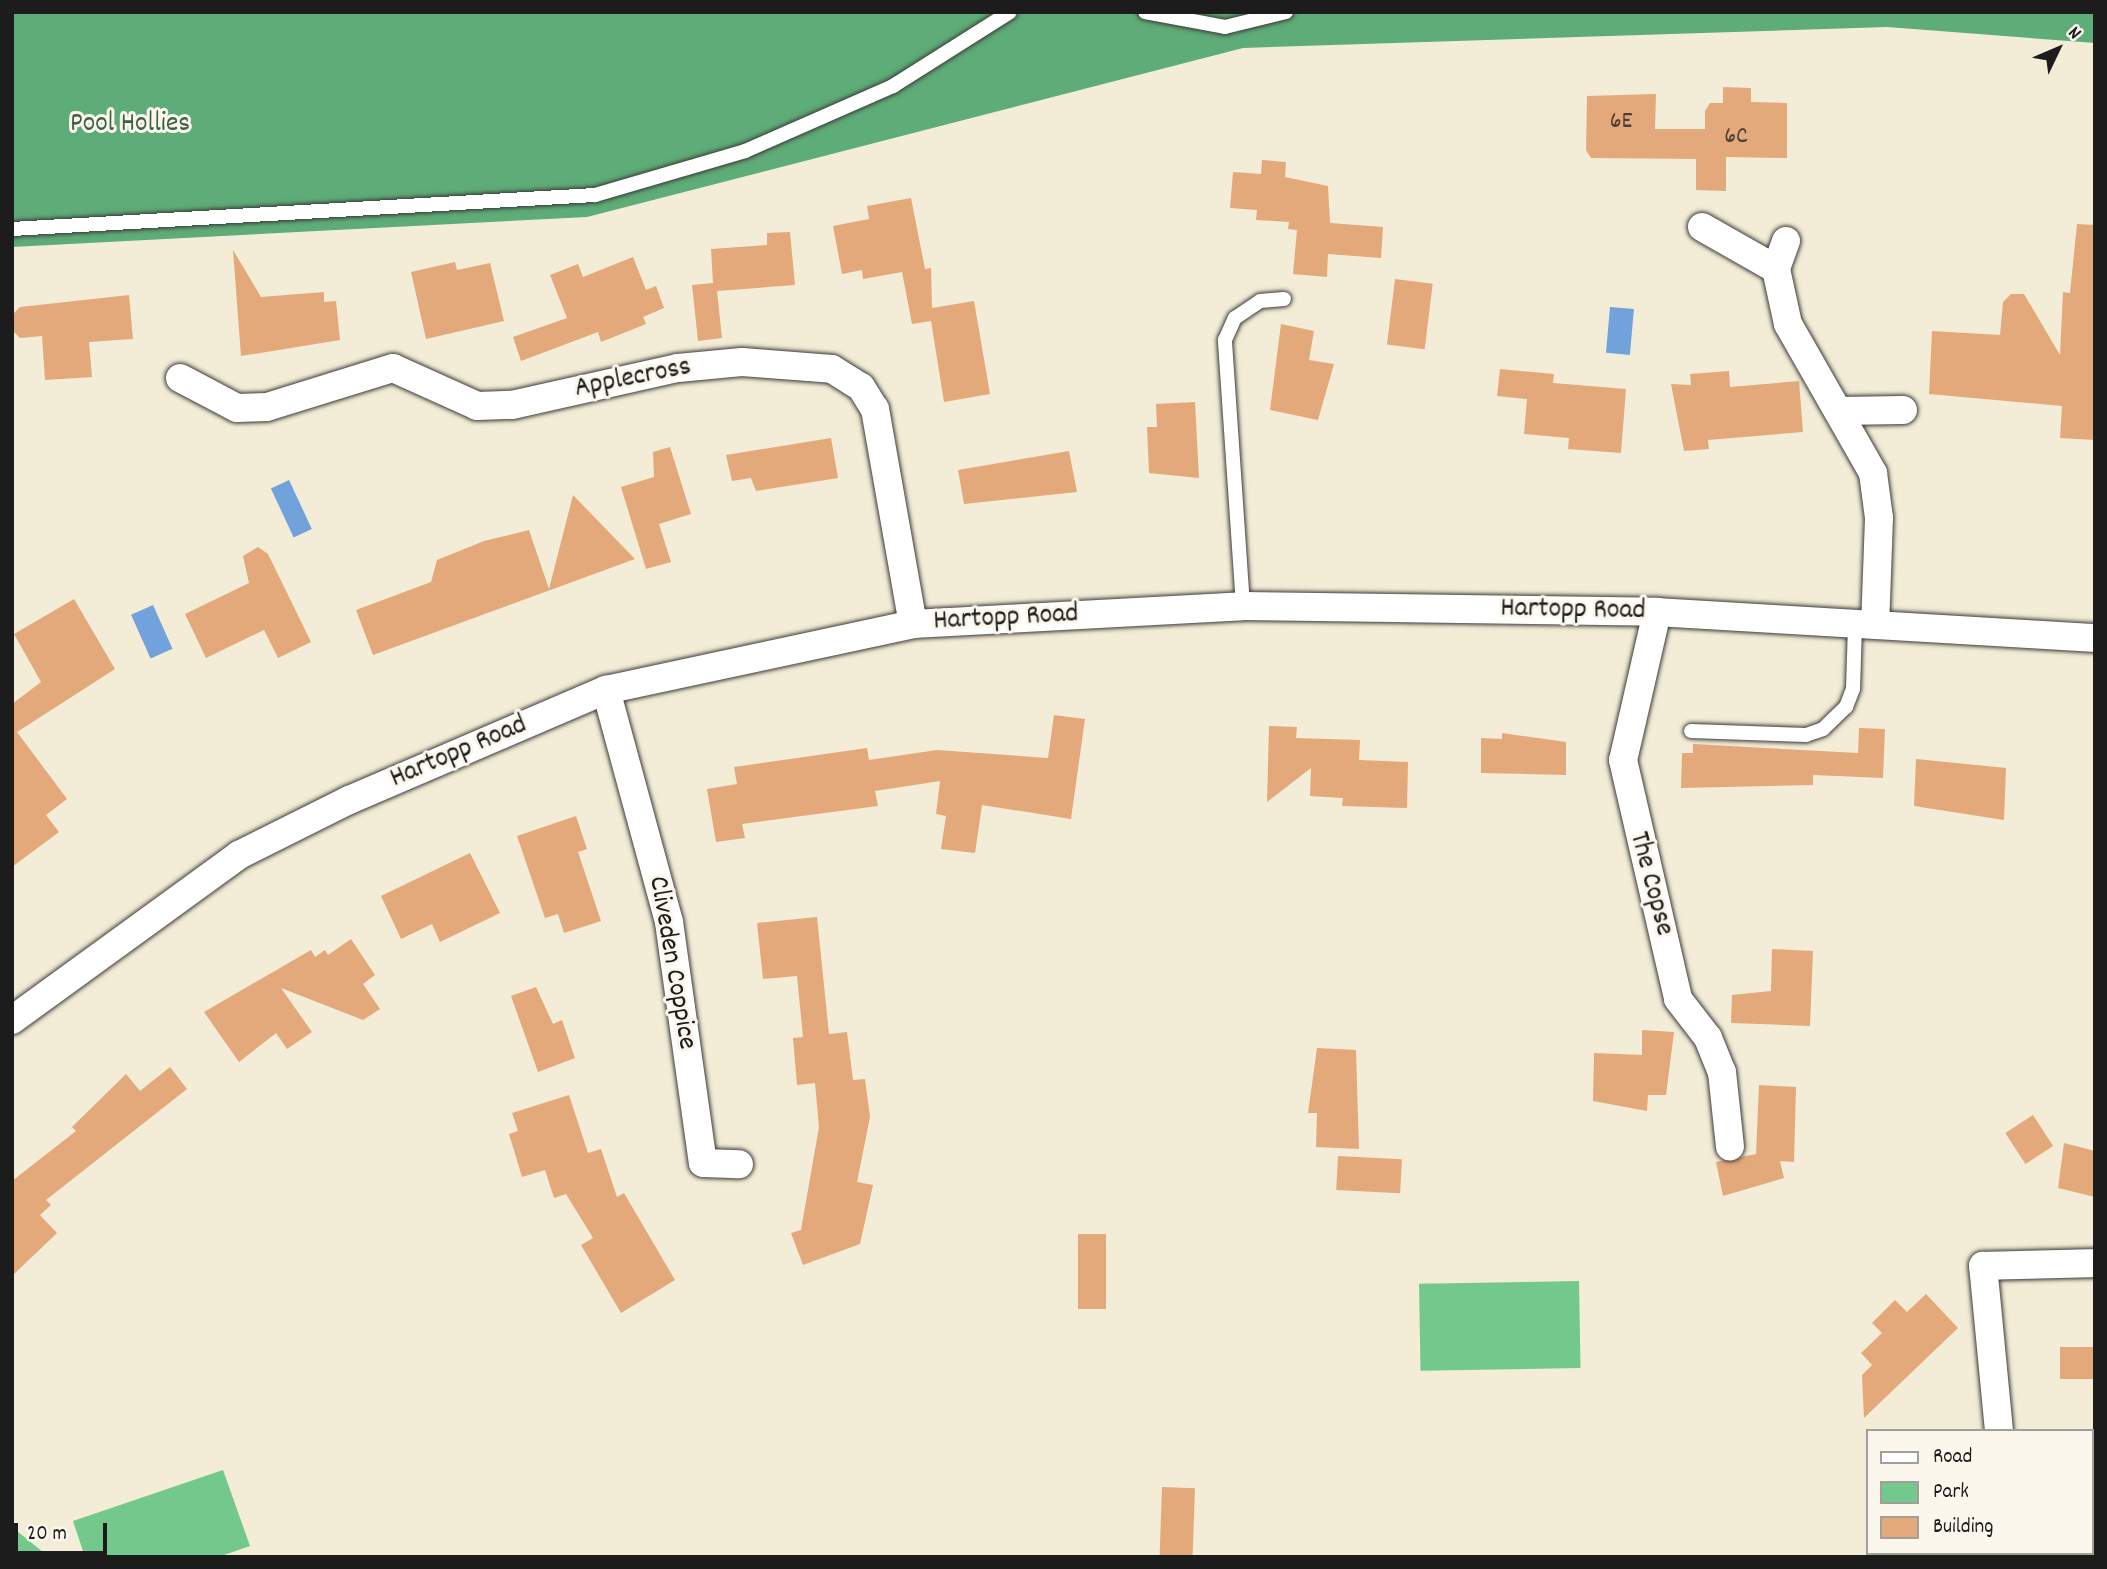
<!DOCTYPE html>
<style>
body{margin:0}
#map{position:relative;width:2107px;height:1569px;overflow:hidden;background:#f3ecd6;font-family:Dekko,sans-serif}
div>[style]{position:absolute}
.green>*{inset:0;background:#73c88b;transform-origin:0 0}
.forest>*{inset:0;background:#5eac77}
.water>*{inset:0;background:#72a2dc;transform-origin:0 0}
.building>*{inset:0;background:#e4a97b;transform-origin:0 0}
.roads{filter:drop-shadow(0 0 2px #3c3b38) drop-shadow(0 0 2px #3c3b38)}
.lane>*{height:14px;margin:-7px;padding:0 7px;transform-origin:7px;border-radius:7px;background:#fff}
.street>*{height:28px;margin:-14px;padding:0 14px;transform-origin:14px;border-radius:14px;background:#fff}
span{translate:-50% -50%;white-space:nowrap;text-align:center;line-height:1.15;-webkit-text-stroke:6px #fbf7ec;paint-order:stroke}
.number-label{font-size:24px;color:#4e3f34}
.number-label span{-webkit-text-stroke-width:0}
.park-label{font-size:28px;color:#3f6148}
.street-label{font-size:28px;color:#1c1c1c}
.frame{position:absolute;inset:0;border:14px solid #1c1c1c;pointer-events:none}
.legend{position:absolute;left:1866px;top:1429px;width:228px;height:126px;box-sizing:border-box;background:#fbf7ec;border:2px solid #a29f99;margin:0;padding:9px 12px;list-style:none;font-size:21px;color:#1c1c1c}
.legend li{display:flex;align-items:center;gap:14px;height:35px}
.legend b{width:35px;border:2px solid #a29f99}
.north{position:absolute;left:2023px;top:14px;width:70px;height:70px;-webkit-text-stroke:5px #fbf7ec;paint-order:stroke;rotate:46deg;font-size:19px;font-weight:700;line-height:28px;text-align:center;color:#1c1c1c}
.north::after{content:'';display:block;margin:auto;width:24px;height:32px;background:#1c1c1c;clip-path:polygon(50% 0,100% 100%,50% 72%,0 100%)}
.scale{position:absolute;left:14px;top:1523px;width:93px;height:32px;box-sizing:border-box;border:4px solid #1c1c1c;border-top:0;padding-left:9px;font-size:21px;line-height:24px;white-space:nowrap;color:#1c1c1c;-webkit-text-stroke:5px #fbf7ec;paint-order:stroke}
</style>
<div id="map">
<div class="green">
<i style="left:1579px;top:1281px;width:87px;height:160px;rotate:89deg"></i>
<i style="clip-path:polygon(223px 1470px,250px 1546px,218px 1557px,85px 1557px,73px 1521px)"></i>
<i style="clip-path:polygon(12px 1527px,49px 1557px,12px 1557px)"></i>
</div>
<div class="forest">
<i style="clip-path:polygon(12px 12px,2095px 12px,2095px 43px,1887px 27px,1243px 48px,587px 217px,12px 247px)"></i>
</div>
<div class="water">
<i style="left:1610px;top:307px;width:24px;height:46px;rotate:5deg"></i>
<i style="left:289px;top:480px;width:54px;height:20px;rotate:65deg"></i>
<i style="left:153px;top:605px;width:48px;height:24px;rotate:66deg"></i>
</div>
<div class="building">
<i style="clip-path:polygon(1723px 87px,1751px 88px,1751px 102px,1787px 103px,1787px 158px,1726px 157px,1726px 191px,1696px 190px,1696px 159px,1591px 158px,1586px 150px,1587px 96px,1656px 94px,1655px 129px,1705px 129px,1705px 111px,1710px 103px,1723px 103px)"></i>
<i style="clip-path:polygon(1262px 160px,1286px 162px,1285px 177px,1328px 186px,1330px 223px,1383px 227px,1381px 258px,1328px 254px,1327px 277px,1293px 274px,1297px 230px,1288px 229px,1289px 222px,1256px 220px,1257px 210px,1230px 208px,1233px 172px,1261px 174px)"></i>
<i style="clip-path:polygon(911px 198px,925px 269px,931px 268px,932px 308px,974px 301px,990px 394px,944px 402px,931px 321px,912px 324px,902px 272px,863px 279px,862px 270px,842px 274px,833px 226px,869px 219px,867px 206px)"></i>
<i style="clip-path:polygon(2077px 224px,2095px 225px,2095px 440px,2060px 438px,2062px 406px,1929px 394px,1932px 331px,2000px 335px,2003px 302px,2011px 294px,2024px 294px,2060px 355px,2063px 292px,2070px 293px)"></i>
<i style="clip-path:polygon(790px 232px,795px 285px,717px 291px,722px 338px,698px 341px,692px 285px,713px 283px,711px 249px,767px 245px,767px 233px)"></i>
<i style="clip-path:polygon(233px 250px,261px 297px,324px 292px,324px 302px,336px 301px,340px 340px,241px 356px)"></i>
<i style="clip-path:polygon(633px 257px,646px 290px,656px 286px,664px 308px,643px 317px,646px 324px,601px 342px,598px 332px,521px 361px,513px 337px,567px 318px,550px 275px,578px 264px,583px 277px)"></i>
<i style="clip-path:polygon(455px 262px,457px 270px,490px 263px,504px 321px,426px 339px,411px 272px)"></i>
<i style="left:1395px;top:279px;width:38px;height:66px;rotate:7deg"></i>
<i style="clip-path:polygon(129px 295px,133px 339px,89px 342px,92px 377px,45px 380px,42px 336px,20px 338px,12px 330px,12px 315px,20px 307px)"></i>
<i style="clip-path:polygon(1281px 324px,1314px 331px,1309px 360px,1334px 364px,1318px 420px,1270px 410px)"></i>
<i style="clip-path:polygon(1500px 369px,1554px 374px,1553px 383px,1626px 389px,1621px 453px,1568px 449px,1569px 438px,1524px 434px,1527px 399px,1497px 396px)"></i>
<i style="clip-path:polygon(1729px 371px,1730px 387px,1799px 381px,1803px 432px,1708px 440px,1709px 449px,1684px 451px,1671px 384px,1691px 385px,1690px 374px)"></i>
<i style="clip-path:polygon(1195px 402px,1199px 478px,1149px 473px,1147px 427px,1157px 427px,1156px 404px)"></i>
<i style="clip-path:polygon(831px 438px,838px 478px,756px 491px,751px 478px,732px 481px,726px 455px)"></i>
<i style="clip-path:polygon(670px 447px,691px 514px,659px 524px,671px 562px,646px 569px,621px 487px,654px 477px,653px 452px)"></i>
<i style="clip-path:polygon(1069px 451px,1077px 492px,964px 504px,958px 470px)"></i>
<i style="clip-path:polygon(573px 495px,635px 559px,373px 655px,356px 610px,431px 582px,437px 560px,484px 541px,529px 530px,549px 589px)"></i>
<i style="clip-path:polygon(258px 547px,268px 554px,311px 642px,278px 658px,264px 630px,206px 658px,185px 614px,249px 583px,243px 556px)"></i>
<i style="clip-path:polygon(74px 599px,115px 669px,17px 732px,67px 799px,46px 815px,59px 832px,12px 867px,12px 704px,41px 682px,14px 634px)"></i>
<i style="clip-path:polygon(1054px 715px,1085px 719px,1071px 819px,982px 805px,975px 853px,941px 849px,946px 816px,936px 814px,940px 781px,875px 791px,878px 806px,742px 824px,745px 838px,716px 842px,707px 789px,737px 784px,734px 767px,867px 748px,869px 760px,937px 750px,1048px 758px)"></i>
<i style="clip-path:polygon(1269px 726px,1297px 727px,1296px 738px,1360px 740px,1359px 760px,1408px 762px,1407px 808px,1342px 806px,1343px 798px,1310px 796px,1311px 768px,1267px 802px)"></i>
<i style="clip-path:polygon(1859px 728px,1885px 729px,1883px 778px,1813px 775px,1813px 785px,1681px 788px,1682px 753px,1693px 753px,1693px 744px,1858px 753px)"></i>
<i style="clip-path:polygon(1502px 733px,1566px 742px,1566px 775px,1481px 773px,1481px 738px,1502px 739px)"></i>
<i style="clip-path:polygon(1916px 759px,2006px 768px,2004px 820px,1914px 806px)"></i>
<i style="clip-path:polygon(576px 816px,587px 849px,578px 852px,601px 921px,564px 933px,558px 914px,545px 918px,517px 836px)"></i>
<i style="clip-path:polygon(470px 853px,500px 913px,440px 942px,432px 924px,401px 939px,381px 896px)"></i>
<i style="clip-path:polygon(817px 917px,829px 1034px,847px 1032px,853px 1080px,865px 1079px,870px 1117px,857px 1182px,873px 1185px,860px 1244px,803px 1265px,791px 1233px,801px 1230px,819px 1127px,815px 1083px,797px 1085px,793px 1038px,803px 1037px,797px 976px,763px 979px,757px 923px)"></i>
<i style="clip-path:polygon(351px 939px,375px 975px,363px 984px,380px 1009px,363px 1020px,281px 988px,312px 1032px,287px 1049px,276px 1033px,239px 1062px,204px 1012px,311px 950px,315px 957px,325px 950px,328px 955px)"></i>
<i style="clip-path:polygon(1772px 949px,1813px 951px,1810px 1026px,1731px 1023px,1732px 995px,1771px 991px)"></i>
<i style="clip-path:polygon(536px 987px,553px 1024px,562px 1020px,575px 1058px,538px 1072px,511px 996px)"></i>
<i style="clip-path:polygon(1642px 1030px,1674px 1032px,1666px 1095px,1648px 1095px,1647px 1111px,1593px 1101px,1594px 1053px,1642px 1055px)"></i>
<i style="clip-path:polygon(1317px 1048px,1356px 1050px,1359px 1149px,1316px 1147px,1317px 1113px,1308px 1113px)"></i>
<i style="clip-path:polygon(170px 1067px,187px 1089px,46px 1200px,51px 1205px,40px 1215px,57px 1233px,12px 1276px,12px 1181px,76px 1131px,72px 1127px,126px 1074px,140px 1091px)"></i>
<i style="clip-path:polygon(1759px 1085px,1796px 1087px,1794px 1162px,1780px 1161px,1784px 1178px,1723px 1196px,1716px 1162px,1756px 1154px)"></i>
<i style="clip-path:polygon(569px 1095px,588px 1153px,601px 1149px,617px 1197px,624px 1193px,675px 1280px,621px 1313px,581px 1245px,593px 1238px,566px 1194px,554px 1198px,545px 1170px,522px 1177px,509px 1134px,518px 1131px,512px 1113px)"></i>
<i style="left:2033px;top:1115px;width:37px;height:33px;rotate:57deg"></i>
<i style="clip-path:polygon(2064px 1143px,2095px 1151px,2095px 1197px,2058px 1188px)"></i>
<i style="left:1338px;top:1156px;width:64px;height:34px;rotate:3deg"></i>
<i style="left:1078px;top:1234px;width:28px;height:75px"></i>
<i style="clip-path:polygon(1926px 1294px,1958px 1328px,1864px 1418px,1862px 1375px,1872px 1365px,1861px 1353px,1882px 1333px,1872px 1323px,1895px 1300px,1907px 1312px)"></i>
<i style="left:2095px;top:1347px;width:32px;height:35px;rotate:90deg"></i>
<i style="left:1162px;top:1487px;width:33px;height:70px;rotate:2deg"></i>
</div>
<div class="roads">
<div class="lane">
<i style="left:1145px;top:12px;width:81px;rotate:10.6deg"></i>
<i style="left:1225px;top:27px;width:63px;rotate:-13.8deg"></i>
<i style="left:12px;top:229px;width:584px;rotate:-3.34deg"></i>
<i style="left:595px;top:195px;width:156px;rotate:-16.3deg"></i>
<i style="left:745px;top:151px;width:162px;rotate:-23.7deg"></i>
<i style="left:893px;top:86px;width:138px;rotate:-32.3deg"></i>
<i style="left:1243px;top:606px;width:267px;rotate:-93.9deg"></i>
<i style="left:1225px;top:340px;width:24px;rotate:-66deg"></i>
<i style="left:1235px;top:318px;width:30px;rotate:-34deg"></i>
<i style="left:1260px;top:301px;width:24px;rotate:-5deg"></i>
<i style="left:1691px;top:731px;width:115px;rotate:2deg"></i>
<i style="left:1806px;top:735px;width:18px;rotate:-19deg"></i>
<i style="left:1823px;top:729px;width:32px;rotate:-44deg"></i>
<i style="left:1846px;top:707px;width:19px;rotate:-69deg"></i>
<i style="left:1853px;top:689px;width:65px;rotate:-88.2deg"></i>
</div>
<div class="street">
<i style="left:1702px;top:227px;width:85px;rotate:29.6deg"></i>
<i style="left:1786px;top:241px;width:30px;rotate:110deg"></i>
<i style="left:1776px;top:269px;width:56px;rotate:77.7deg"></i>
<i style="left:1788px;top:324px;width:172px;rotate:60.3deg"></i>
<i style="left:1873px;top:473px;width:45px;rotate:82.4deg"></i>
<i style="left:1879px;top:518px;width:107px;rotate:92.1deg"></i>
<i style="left:180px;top:378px;width:64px;rotate:27.8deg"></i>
<i style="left:237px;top:408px;width:30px;rotate:-2deg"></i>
<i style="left:267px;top:407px;width:132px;rotate:-17.2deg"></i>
<i style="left:393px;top:368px;width:92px;rotate:24.3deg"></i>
<i style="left:477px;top:406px;width:35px;rotate:-2deg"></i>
<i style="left:512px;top:405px;width:170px;rotate:-12.6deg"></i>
<i style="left:678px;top:368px;width:64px;rotate:-5.4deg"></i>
<i style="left:742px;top:362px;width:90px;rotate:4.4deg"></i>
<i style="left:832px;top:369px;width:34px;rotate:32deg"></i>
<i style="left:861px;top:387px;width:26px;rotate:58deg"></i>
<i style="left:875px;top:409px;width:218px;rotate:80deg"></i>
<i style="left:1839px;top:411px;width:64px;rotate:-0.9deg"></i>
<i style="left:1657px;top:612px;width:152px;rotate:102.9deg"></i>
<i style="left:1623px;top:760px;width:245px;rotate:77deg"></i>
<i style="left:1678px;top:999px;width:49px;rotate:52.4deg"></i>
<i style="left:1708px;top:1038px;width:37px;rotate:68deg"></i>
<i style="left:1722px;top:1072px;width:75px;rotate:83.9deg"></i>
<i style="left:606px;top:690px;width:240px;rotate:74.8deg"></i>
<i style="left:669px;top:922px;width:243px;rotate:82deg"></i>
<i style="left:703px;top:1163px;width:36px;rotate:2deg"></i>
<i style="left:12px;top:1020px;width:281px;rotate:-36deg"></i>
<i style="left:239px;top:855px;width:123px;rotate:-26.6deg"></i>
<i style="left:349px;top:800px;width:280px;rotate:-23.2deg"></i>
<i style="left:606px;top:690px;width:314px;rotate:-12.1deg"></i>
<i style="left:913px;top:624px;width:330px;rotate:-3.1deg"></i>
<i style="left:1243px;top:606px;width:414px;rotate:0.8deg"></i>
<i style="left:1657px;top:612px;width:439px;rotate:3.4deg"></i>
<i style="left:1999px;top:1431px;width:166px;rotate:-95.5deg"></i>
<i style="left:1983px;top:1266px;width:112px;rotate:-1.5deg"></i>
<i style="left:2010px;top:1553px;width:4px;rotate:90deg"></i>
</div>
</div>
<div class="number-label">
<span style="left:1621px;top:123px">6E</span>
<span style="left:1736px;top:138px">6C</span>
</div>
<div class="park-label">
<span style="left:130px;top:125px">Pool Hollies</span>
</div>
<div class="street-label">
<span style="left:633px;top:379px;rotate:-11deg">Applecross</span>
<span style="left:1573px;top:611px;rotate:1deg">Hartopp Road</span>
<span style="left:1006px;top:619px;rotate:-3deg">Hartopp Road</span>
<span style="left:459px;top:753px;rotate:-23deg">Hartopp Road</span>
<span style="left:1650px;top:884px;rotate:75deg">The Copse</span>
<span style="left:671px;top:963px;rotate:80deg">Cliveden Coppice</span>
</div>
<div class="frame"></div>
<ul class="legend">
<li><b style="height:9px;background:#fff"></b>Road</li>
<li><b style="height:19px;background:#73c88b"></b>Park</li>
<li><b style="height:19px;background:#e4a97b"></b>Building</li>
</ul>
<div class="north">N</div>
<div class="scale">20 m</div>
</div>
